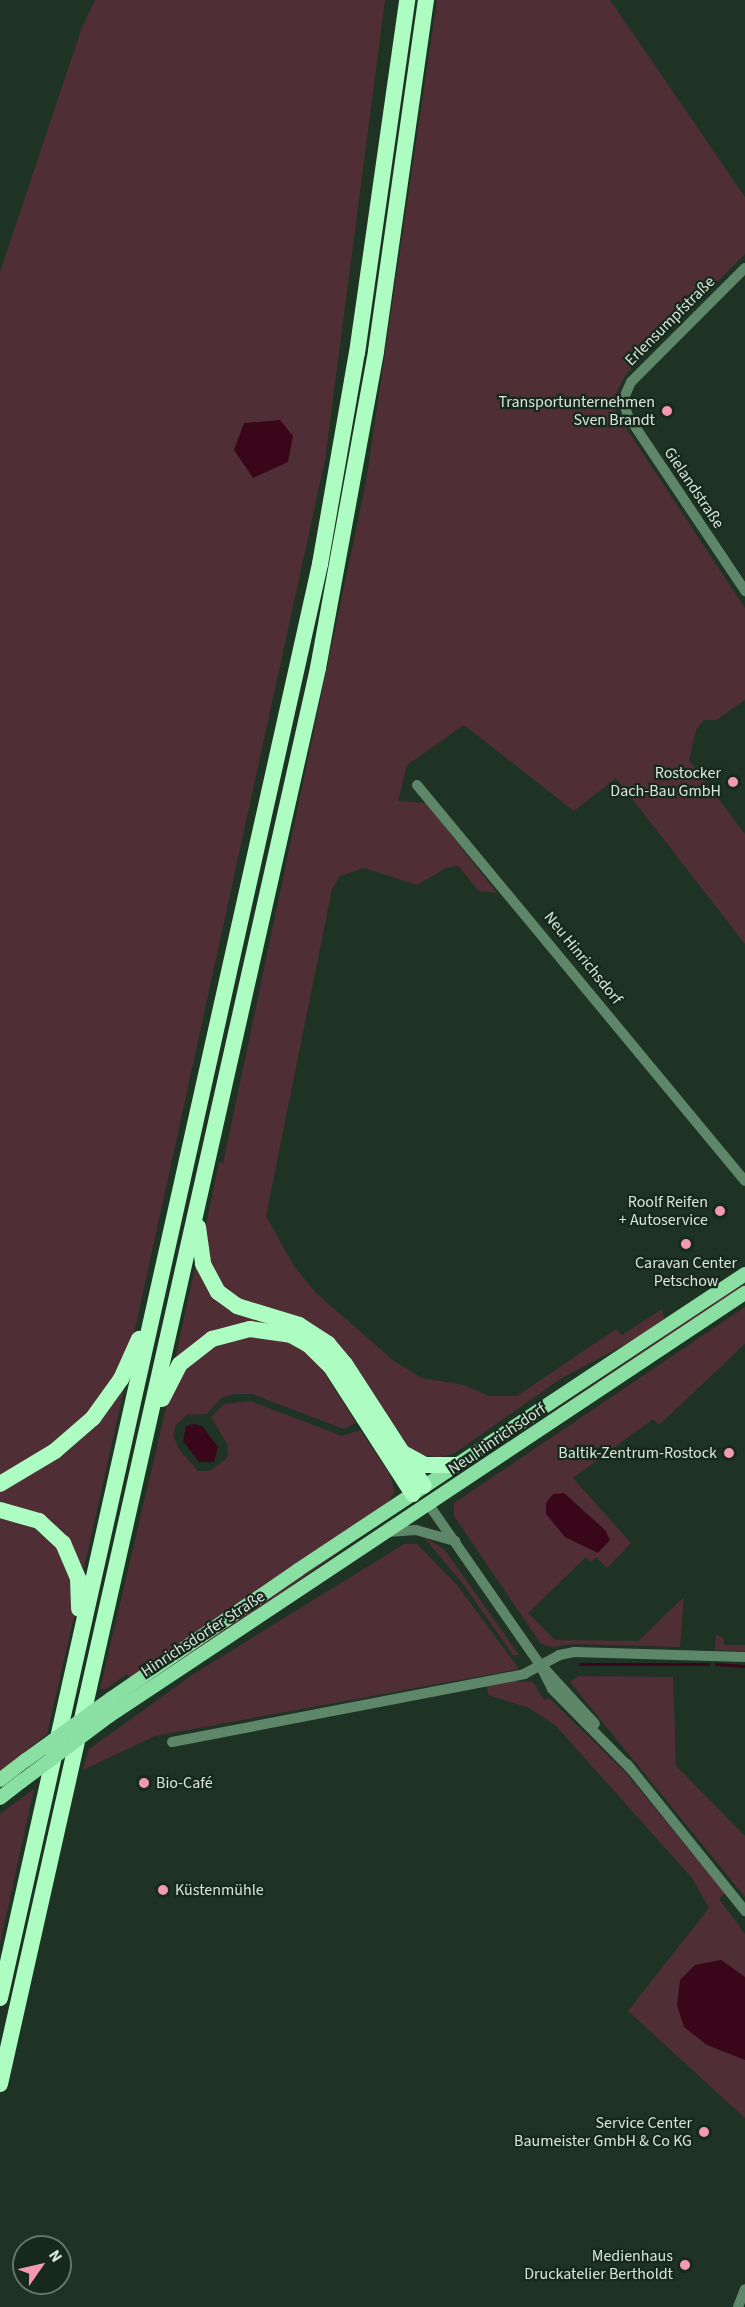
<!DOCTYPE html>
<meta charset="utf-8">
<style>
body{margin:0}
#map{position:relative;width:745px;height:2307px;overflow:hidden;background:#1f3325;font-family:"Source Sans 3",sans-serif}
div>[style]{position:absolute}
.green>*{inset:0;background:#502e36}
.water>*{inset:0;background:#390719}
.stream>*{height:3px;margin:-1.5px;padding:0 1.5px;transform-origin:1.5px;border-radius:1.5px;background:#390719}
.minor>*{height:10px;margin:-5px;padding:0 5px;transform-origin:5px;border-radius:5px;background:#5e8669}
.major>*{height:14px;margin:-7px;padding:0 7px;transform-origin:7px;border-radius:7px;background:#8adfa3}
.highway>*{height:16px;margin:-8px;padding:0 8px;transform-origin:8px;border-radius:8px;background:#adfdc3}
.major-bridge>*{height:14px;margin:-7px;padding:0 7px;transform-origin:7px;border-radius:7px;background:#8adfa3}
.dots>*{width:16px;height:16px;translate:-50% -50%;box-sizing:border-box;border:3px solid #16291b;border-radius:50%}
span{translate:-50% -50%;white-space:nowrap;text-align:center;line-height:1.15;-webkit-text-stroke:4.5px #16291b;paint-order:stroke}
.street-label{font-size:16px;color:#d9e5dc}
.poi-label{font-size:16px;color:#d9e5dc}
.right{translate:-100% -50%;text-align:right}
.left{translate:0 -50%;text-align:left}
.north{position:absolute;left:12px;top:2235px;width:60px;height:60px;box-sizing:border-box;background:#16291b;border:2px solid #647468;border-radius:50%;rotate:56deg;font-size:16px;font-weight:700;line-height:24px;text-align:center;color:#d9e5dc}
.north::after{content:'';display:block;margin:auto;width:21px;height:27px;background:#f29aaf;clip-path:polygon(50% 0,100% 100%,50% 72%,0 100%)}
</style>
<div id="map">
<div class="green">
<i style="clip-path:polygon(95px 0,385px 0,325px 460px,132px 1343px,118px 1376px,72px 1432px,0 1478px,0 272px,81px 30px)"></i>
<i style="clip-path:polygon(437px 0,610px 0,745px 197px,745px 254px,626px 374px,615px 396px,616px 413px,745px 608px,745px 700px,716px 720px,704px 720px,696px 730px,689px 760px,745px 834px,745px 944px,616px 778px,574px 811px,464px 725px,407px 765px,398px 801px,426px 803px,497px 893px,479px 891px,458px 866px,446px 868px,417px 885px,364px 868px,340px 876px,332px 889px,266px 1216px,294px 1266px,316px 1293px,394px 1361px,422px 1378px,464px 1385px,489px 1396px,517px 1396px,616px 1329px,622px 1335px,662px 1309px,665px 1323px,560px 1379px,455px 1453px,440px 1457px,423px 1455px,406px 1447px,349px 1358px,233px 1298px,214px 1278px,204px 1234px,219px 1162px,223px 1164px,366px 482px)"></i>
<i style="clip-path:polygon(196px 1263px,203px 1277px,274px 1322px,345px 1376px,259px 1324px,174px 1364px)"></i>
<i style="clip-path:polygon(745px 1281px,745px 1285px,715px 1305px,446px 1485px)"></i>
<i style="clip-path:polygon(745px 1307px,745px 1344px,659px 1425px,653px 1419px,573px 1478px,631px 1543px,607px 1568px,596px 1557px,591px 1562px,586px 1557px,528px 1613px,555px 1640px,638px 1641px,684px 1597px,680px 1647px,573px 1644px,553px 1647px,541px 1644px,454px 1516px,454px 1503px)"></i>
<i style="clip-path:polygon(245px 1332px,299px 1344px,318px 1363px,356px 1423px,344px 1429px,252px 1394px,234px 1394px,221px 1398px,207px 1414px,187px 1415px,176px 1425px,173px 1435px,179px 1449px,198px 1471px,210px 1471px,228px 1457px,227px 1444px,211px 1417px,224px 1404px,250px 1401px,342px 1436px,360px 1430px,389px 1473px,395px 1491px,389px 1502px,130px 1678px,127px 1674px,106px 1689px,100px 1689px,171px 1387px,191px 1358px)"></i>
<i style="clip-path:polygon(127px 1376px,83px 1572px,37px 1514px,0 1504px,0 1489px,27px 1474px)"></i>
<i style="clip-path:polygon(395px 1512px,258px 1610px,146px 1683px,145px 1681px)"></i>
<i style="clip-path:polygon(0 1514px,25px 1520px,67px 1557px,76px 1608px,47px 1734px,0 1772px)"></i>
<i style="clip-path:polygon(423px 1536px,445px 1550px,519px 1655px,513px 1655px,463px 1584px)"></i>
<i style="clip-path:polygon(404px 1544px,417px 1544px,457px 1585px,519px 1669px,155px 1736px,83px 1770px,88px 1750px,192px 1675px)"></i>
<i style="clip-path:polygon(716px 1634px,724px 1639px,724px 1645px,745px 1645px,745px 1651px,715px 1650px)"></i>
<i style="clip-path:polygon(579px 1676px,673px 1677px,676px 1766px,745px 1836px,745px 1897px,570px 1682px)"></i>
<i style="clip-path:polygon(513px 1681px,533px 1682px,544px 1700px,549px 1698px,626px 1773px,725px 1893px,719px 1899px,745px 1934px,745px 2118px,628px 2011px,709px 1908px,692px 1878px,556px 1726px,529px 1708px,488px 1695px,487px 1686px)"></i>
<i style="clip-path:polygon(34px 1789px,5px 1921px,0 1943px,0 1814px)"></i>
</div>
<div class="water">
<i style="clip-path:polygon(280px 420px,293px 436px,288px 462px,253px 478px,234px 450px,244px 423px)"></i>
<i style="clip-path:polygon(194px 1424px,202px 1426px,218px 1447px,214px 1462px,199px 1462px,183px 1441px,186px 1426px)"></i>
<i style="clip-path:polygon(564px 1493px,605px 1530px,610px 1540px,598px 1553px,565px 1537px,546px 1514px,546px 1503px,553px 1494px)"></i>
<i style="clip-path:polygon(721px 1960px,745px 1977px,745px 2060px,707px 2045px,684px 2027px,677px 2005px,680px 1980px,695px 1965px)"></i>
</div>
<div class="stream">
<i style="left:580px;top:1664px;width:128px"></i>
<i style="left:716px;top:1664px;width:29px;rotate:4deg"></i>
</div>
<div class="minor">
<i style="left:745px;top:268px;width:161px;rotate:135deg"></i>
<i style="left:631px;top:382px;width:20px;rotate:114deg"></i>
<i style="left:623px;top:400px;width:17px;rotate:73deg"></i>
<i style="left:628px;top:416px;width:211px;rotate:56.2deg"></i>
<i style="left:417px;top:785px;width:514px;rotate:50.37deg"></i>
<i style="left:429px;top:1505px;width:195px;rotate:55.2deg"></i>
<i style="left:540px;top:1665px;width:27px;rotate:63deg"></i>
<i style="left:552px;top:1689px;width:112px;rotate:45.4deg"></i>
<i style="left:388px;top:1532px;width:28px;rotate:-4deg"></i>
<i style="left:416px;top:1530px;width:41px;rotate:15.8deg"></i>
<i style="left:545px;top:1669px;width:74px;rotate:47.7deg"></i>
<i style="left:172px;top:1742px;width:359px;rotate:-10.9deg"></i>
<i style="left:524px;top:1674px;width:40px;rotate:-28deg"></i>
<i style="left:559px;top:1655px;width:15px;rotate:-11deg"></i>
<i style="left:574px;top:1652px;width:171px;rotate:1.7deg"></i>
<i style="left:627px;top:1764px;width:189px;rotate:51.2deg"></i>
<i style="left:738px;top:2307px;width:19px;rotate:-69deg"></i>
</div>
<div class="major">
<i style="left:112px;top:1698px;width:226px;rotate:-34.5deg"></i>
<i style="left:298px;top:1570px;width:536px;rotate:-33.51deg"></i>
<i style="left:109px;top:1716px;width:764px;rotate:-33.63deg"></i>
<i style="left:0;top:1780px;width:33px;rotate:-38deg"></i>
<i style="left:0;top:1798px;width:28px;rotate:-38deg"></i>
</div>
<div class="highway">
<i style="left:198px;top:1227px;width:37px;rotate:82deg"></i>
<i style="left:203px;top:1264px;width:32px;rotate:62deg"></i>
<i style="left:218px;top:1292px;width:24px;rotate:36deg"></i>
<i style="left:237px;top:1306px;width:65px;rotate:17deg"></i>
<i style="left:299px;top:1325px;width:35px;rotate:33deg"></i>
<i style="left:328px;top:1344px;width:26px;rotate:50deg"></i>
<i style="left:345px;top:1364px;width:145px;rotate:57.1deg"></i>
<i style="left:162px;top:1399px;width:39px;rotate:-63deg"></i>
<i style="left:180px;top:1364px;width:41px;rotate:-38deg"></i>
<i style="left:212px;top:1339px;width:39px;rotate:-15deg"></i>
<i style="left:250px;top:1329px;width:41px;rotate:8.3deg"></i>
<i style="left:291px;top:1335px;width:21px;rotate:29deg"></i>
<i style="left:309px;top:1345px;width:31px;rotate:45deg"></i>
<i style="left:331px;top:1367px;width:151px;rotate:57.2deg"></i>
<i style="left:403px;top:1453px;width:25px;rotate:29deg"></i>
<i style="left:425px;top:1465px;width:31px"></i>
<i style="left:0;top:1484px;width:64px;rotate:-31deg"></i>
<i style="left:55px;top:1451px;width:50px;rotate:-41deg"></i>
<i style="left:93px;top:1418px;width:48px;rotate:-54.3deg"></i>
<i style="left:121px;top:1379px;width:44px;rotate:-65.8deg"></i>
<i style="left:0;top:1510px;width:41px;rotate:15.8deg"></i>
<i style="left:39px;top:1521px;width:33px;rotate:43deg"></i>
<i style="left:63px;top:1543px;width:38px;rotate:67deg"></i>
<i style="left:78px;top:1578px;width:31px;rotate:88deg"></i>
<i style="left:0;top:1998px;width:1469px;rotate:-77.42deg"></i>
<i style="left:320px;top:564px;width:214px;rotate:-80.1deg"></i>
<i style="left:357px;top:353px;width:357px;rotate:-81.9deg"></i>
<i style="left:0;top:2084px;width:1451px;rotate:-77.34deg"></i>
<i style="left:318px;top:668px;width:322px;rotate:-79.6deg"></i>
<i style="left:376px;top:351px;width:355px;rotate:-81.9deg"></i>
</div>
<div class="major-bridge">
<i style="left:26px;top:1760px;width:106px;rotate:-35.8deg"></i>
<i style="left:22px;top:1781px;width:109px;rotate:-36.8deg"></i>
</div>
<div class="dots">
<i style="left:667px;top:411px;background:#f29aaf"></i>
<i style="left:733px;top:782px;background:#f29aaf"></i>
<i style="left:720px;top:1211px;background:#f29aaf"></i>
<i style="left:686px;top:1244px;background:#f29aaf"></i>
<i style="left:729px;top:1453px;background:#f29aaf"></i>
<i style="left:144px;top:1783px;background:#f29aaf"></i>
<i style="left:163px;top:1890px;background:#f29aaf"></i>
<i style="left:704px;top:2132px;background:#f29aaf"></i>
<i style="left:685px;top:2265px;background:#f29aaf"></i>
</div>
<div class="street-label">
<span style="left:670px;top:321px;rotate:-45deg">Erlensumpfstraße</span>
<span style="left:694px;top:488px;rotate:56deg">Gielandstraße</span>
<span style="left:583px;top:958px;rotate:51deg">Neu Hinrichsdorf</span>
<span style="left:497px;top:1439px;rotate:-34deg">Neu Hinrichsdorf</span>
<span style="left:203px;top:1634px;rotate:-33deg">Hinrichsdorfer Straße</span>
</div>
<div class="poi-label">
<span class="right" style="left:655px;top:411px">Transportunternehmen<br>Sven Brandt</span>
<span class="right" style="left:721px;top:782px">Rostocker<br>Dach-Bau GmbH</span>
<span class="right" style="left:708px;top:1211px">Roolf Reifen<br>+ Autoservice</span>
<span style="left:686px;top:1272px">Caravan Center<br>Petschow</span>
<span class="right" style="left:717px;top:1453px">Baltik-Zentrum-Rostock</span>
<span class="left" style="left:156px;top:1783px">Bio-Café</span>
<span class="left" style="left:175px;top:1890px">Küstenmühle</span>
<span class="right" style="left:692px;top:2132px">Service Center<br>Baumeister GmbH &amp; Co KG</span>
<span class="right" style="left:673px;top:2265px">Medienhaus<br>Druckatelier Bertholdt</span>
</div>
<div class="north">N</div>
</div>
